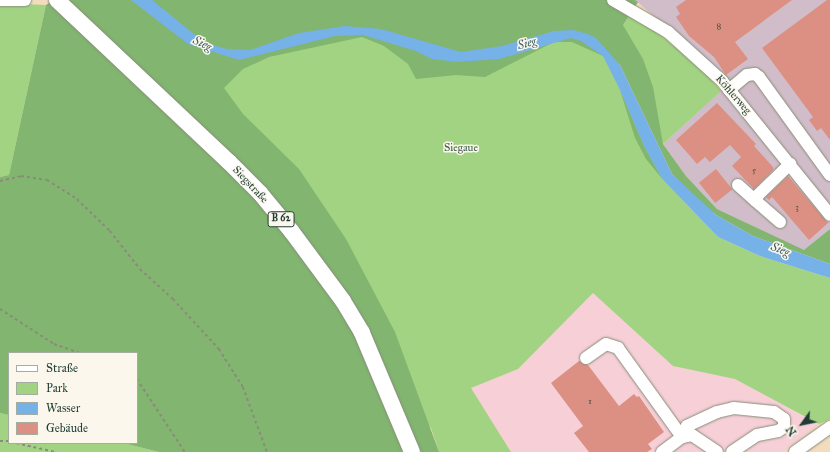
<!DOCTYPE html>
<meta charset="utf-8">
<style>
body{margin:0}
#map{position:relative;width:830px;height:452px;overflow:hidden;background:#f3dcbe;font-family:"IM FELL Great Primer",serif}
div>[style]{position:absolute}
.built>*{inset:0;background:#f6cfd7}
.industrial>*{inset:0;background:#d1bdc9}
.green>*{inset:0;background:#a2d382}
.forest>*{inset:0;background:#81b570}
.water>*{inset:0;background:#76b1e8}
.building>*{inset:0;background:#dc9083;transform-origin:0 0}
.path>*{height:1.5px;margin-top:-0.75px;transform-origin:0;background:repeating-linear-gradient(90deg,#898c79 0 3px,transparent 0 6px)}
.roads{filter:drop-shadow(0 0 1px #898c79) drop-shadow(0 0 1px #898c79)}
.minor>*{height:12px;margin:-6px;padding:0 6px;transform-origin:6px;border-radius:6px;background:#fff}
.major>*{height:16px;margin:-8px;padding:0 8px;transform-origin:8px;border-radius:8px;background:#fff}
span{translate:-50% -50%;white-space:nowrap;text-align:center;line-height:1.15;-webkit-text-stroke:3px #fbf7ec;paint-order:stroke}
.number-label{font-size:9px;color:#4e5248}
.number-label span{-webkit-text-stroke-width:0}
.shield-label span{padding:1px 3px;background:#fbf7ec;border:1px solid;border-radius:3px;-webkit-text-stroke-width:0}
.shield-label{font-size:10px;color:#1f3d34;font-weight:700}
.street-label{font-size:11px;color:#1f3d34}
.park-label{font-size:11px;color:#395b44}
.water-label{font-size:12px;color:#355a61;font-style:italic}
.legend{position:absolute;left:8px;top:352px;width:130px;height:92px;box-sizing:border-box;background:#fbf7ec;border:1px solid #a3ada2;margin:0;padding:5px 7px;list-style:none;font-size:12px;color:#1f3d34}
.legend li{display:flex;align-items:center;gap:8px;height:20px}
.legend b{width:20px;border:1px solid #a3ada2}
.north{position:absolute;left:782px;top:404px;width:40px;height:40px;-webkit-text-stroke:3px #fbf7ec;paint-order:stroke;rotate:237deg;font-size:11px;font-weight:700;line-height:16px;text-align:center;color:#1f3d34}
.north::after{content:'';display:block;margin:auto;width:14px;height:18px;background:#1f3d34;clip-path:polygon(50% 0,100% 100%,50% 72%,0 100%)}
</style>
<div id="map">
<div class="built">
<i style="clip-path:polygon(593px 293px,673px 366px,735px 379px,819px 424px,783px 452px,511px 452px,470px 388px,518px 369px)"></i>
</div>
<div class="industrial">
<i style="clip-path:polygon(635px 0,830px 0,830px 229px,804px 251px,717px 209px,686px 176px,663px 144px,729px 83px,715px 68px)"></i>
</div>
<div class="green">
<i style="clip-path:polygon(560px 0,600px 39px,663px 180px,718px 237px,760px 256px,830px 278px,830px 419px,819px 424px,735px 379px,673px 366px,593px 293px,518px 369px,471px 388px,511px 452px,439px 452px,431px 428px,167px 57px)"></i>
<i style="clip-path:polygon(0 3px,46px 5px,9px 175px,0 177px)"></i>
<i style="clip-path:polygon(629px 15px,651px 28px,697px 63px,721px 91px,663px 144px,623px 25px)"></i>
<i style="clip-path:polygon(0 413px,9px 415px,9px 443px,123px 443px,159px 452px,0 452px)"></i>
</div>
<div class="forest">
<i style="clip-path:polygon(53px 0,635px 0,638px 2px,623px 25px,643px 59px,653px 87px,663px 144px,686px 176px,717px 209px,804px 250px,830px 229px,830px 264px,753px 236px,716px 215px,698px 200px,672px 174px,620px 65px,603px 56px,572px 42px,554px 42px,485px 77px,456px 75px,416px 79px,408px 64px,384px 46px,362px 37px,269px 57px,243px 69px,224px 88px,243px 114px,299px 169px,346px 239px,395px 332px,439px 452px,159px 452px,123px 443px,137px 443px,137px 353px,9px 353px,9px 415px,0 413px,0 177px,9px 175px,46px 5px)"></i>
<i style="clip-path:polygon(620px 90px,645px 148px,663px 180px,646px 159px,635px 138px)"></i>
</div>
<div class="water">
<i style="clip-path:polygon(131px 0,152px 0,205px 43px,227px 49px,250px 50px,299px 33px,345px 26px,381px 29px,461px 52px,502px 46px,554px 31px,573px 30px,588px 34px,596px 38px,620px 65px,672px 174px,716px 215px,753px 236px,830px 264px,830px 278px,760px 256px,718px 237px,663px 180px,645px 148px,620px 90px,603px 56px,581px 41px,571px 38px,499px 59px,457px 62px,432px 59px,416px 51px,363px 35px,335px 36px,239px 60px,188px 44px)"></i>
</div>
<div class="building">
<i style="clip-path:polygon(686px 0,792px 0,735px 42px,748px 59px,726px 75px,714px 57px,689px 36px,676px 17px,680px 14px,676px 7px)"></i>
<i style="clip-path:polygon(827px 0,830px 0,830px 140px,821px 128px,817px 131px,809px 120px,813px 117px,762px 48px)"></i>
<i style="clip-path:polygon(717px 103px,756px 144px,754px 146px,773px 167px,773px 170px,754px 189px,732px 166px,741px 157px,730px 145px,710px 162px,705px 157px,697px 164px,676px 140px)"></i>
<i style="left:716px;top:169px;width:26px;height:22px;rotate:51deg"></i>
<i style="clip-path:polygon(788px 176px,828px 223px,809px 240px,772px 197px,769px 200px,766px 197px)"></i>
<i style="clip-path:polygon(579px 361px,588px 365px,619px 406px,634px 394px,637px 397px,639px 396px,664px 432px,648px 444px,652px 449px,647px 452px,589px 452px,574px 433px,583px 426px,551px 383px)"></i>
</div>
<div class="path">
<i style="left:0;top:181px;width:22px;rotate:-13deg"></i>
<i style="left:21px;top:176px;width:26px;rotate:9deg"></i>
<i style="left:47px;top:180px;width:36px;rotate:32deg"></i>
<i style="left:77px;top:199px;width:46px;rotate:44.1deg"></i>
<i style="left:110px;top:231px;width:48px;rotate:51.7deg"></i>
<i style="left:140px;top:269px;width:45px;rotate:42.3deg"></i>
<i style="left:173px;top:299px;width:68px;rotate:47.4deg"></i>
<i style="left:219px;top:349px;width:45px;rotate:57.7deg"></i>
<i style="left:243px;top:387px;width:69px;rotate:69.7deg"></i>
<i style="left:0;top:309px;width:64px;rotate:32.9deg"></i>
<i style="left:54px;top:344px;width:28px;rotate:19deg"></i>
<i style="left:137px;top:379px;width:87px;rotate:56.7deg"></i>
<i style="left:0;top:441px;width:9px"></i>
<i style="left:16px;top:443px;width:39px;rotate:13deg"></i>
</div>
<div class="roads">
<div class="minor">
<i style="left:0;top:0;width:25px"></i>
<i style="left:613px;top:0;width:64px;rotate:30.2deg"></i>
<i style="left:668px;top:32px;width:73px;rotate:42.2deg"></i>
<i style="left:722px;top:81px;width:172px;rotate:51.1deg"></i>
<i style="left:729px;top:90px;width:23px;rotate:-40deg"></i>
<i style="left:747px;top:75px;width:8px;rotate:-7deg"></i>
<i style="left:755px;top:74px;width:5px;rotate:37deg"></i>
<i style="left:759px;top:77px;width:121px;rotate:54.1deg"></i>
<i style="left:738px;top:185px;width:24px;rotate:42deg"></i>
<i style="left:780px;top:222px;width:32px;rotate:-139deg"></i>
<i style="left:756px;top:201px;width:6px;rotate:-72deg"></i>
<i style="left:758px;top:195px;width:45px;rotate:-44.1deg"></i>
<i style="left:586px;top:358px;width:24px;rotate:-35deg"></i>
<i style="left:606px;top:344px;width:13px;rotate:18deg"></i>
<i style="left:618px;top:348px;width:110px;rotate:54.3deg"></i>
<i style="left:682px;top:437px;width:12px;rotate:-66deg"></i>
<i style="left:687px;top:426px;width:33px;rotate:-25deg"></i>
<i style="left:717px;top:412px;width:17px;rotate:-13deg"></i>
<i style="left:734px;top:408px;width:40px;rotate:5.7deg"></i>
<i style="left:774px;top:412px;width:12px;rotate:35deg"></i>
<i style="left:784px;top:419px;width:8px;rotate:90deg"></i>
<i style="left:784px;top:427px;width:7px;rotate:146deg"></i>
<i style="left:778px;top:431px;width:21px;rotate:169deg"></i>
<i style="left:757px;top:435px;width:30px;rotate:146deg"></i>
<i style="left:662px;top:452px;width:25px;rotate:-37deg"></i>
<i style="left:682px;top:437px;width:10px;rotate:-11deg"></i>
<i style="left:692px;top:435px;width:30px;rotate:34deg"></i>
<i style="left:795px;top:452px;width:43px;rotate:-35.5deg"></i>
</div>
<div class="major">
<i style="left:57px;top:0;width:236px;rotate:43.3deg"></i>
<i style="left:229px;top:162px;width:44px;rotate:45deg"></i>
<i style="left:260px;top:193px;width:50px;rotate:50.6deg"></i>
<i style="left:292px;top:232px;width:86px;rotate:53.5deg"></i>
<i style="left:343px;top:301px;width:37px;rotate:59deg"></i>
<i style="left:362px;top:333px;width:129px;rotate:67.2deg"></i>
</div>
</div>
<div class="number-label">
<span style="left:719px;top:26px">8</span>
<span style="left:754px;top:170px">5</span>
<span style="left:797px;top:207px">3</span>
<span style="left:590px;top:401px">1</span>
</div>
<div class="shield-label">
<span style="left:281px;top:219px">B 62</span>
</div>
<div class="street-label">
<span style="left:733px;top:95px;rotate:49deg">Köhlerweg</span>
<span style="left:250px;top:185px;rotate:47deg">Siegstraße</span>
</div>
<div class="park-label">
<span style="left:461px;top:148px">Siegaue</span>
</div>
<div class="water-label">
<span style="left:202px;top:44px;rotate:25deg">Sieg</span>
<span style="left:527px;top:44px;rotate:-16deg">Sieg</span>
<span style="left:780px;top:250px;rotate:21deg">Sieg</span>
</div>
<ul class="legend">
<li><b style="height:5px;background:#fff"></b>Straße</li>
<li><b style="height:11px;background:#a2d382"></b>Park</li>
<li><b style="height:11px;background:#76b1e8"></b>Wasser</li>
<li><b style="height:11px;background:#dc9083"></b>Gebäude</li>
</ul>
<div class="north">N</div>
</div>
